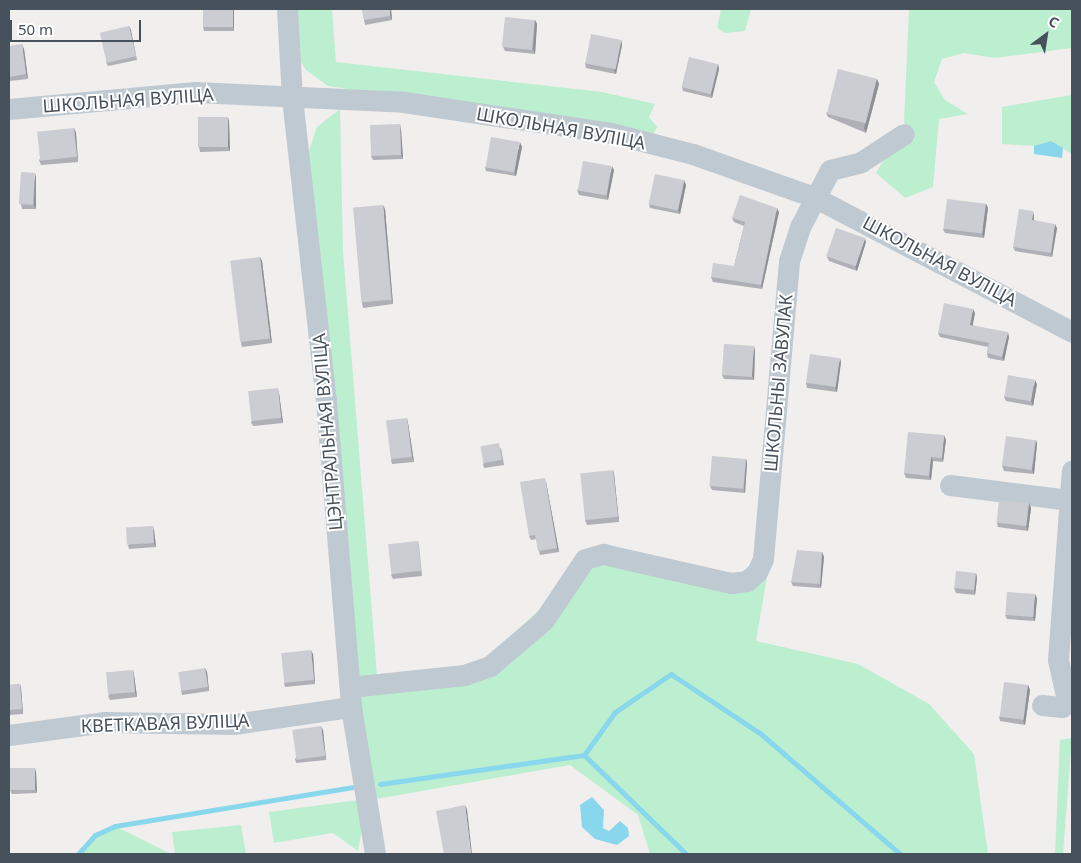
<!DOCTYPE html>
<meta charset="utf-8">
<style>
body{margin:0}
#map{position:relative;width:1081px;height:863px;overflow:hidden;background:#f1eeee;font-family:"Noto Sans",sans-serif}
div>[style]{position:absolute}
.green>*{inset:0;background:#bcefd0}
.water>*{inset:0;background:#88d7ed}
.stream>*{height:5px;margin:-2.5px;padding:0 2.5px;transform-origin:2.5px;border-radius:2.5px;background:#88d7ed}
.minor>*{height:21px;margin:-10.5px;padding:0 10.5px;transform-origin:10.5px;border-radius:10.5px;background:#bfc9d1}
.wall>*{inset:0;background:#afb0b5}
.shaded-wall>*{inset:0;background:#8e9094}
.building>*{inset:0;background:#cbcdd3;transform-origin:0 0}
span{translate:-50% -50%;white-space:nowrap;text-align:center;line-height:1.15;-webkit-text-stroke:4px #fff;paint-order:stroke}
.street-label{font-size:18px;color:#46515c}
.frame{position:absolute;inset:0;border:10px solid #46515c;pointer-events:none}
.north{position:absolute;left:1021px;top:10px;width:50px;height:50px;-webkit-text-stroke:4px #fff;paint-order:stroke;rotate:31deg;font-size:14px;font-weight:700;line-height:20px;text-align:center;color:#46515c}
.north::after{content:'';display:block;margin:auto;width:18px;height:22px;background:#46515c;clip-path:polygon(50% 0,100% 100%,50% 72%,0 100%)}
.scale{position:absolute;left:10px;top:20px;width:131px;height:22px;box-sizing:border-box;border:2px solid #46515c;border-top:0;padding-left:6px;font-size:15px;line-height:18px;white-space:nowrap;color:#46515c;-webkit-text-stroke:4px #fff;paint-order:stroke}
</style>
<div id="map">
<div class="green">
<i style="clip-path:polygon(294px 9px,332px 9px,336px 62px,602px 92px,655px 104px,649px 117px,657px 127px,653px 135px,328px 86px,306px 70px,298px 57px)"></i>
<i style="clip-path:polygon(721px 9px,751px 9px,745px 31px,725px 33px,717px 28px)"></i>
<i style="clip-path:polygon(909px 9px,1072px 9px,1072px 48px,995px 58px,964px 53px,942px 59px,934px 82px,945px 100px,968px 114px,939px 119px,933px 187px,905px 198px,876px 173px,885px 158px,914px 140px,904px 122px)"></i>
<i style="clip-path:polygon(1072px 95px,1072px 154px,1051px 141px,1034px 146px,1002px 144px,1002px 107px)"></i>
<i style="clip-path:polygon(340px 109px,343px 251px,377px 675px,359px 678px,308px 154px,317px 127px)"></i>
<i style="clip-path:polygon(606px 560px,733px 590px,768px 571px,756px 641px,858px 664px,929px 704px,974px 754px,988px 854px,650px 854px,638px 815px,570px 765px,376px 799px,359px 696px,465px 680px,578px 573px)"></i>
<i style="clip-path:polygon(1072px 738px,1063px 854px,1055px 854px,1060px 740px)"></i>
<i style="clip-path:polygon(358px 800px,362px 828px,358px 851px,333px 833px,274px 843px,269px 812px)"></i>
<i style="clip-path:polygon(241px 825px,246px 854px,175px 854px,172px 832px)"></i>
<i style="clip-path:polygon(115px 826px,171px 854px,78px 854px,95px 835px)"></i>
</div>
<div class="water">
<i style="clip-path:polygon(1051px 141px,1063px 148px,1062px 158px,1034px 154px,1034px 146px)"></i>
<i style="clip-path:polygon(592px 797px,604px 810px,603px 828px,609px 831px,620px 821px,628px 828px,629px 836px,617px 845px,595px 839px,582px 827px,580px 805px)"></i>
</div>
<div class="stream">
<i style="left:584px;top:755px;width:53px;rotate:-54.2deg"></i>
<i style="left:615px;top:712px;width:68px;rotate:-34.2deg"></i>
<i style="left:671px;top:674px;width:108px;rotate:33.7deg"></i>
<i style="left:761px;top:734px;width:184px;rotate:40.8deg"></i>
<i style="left:380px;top:784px;width:206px;rotate:-8.1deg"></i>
<i style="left:584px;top:755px;width:142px;rotate:44.1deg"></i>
<i style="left:78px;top:854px;width:25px;rotate:-48deg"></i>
<i style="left:95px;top:835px;width:22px;rotate:-24deg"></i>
<i style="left:115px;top:826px;width:240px;rotate:-9.3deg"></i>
</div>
<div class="minor">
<i style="left:287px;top:9px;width:89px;rotate:86.8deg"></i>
<i style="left:292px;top:98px;width:305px;rotate:83.6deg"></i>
<i style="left:326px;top:401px;width:307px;rotate:85.3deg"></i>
<i style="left:351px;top:707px;width:149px;rotate:80.7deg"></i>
<i style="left:9px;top:109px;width:187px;rotate:-5.2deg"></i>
<i style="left:195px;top:92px;width:209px;rotate:2.7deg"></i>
<i style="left:404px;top:102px;width:209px;rotate:8.5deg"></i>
<i style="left:611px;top:133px;width:85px;rotate:14.4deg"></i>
<i style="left:693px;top:154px;width:128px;rotate:19.6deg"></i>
<i style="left:814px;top:197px;width:291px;rotate:27.6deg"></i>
<i style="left:950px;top:485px;width:120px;rotate:7.2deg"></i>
<i style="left:350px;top:687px;width:115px;rotate:-6deg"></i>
<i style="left:464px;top:675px;width:28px;rotate:-19deg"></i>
<i style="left:490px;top:666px;width:71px;rotate:-40.4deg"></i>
<i style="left:544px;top:620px;width:73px;rotate:-56.1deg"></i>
<i style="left:585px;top:559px;width:19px;rotate:-16deg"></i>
<i style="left:603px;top:554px;width:131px;rotate:12.8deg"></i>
<i style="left:731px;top:583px;width:16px;rotate:-7deg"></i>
<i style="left:747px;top:581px;width:13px;rotate:-42deg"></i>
<i style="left:757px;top:572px;width:14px;rotate:-65deg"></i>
<i style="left:763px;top:559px;width:299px;rotate:-85deg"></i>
<i style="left:789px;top:261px;width:36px;rotate:-72deg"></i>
<i style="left:800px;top:227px;width:64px;rotate:-62.2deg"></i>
<i style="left:830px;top:170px;width:32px;rotate:-14deg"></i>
<i style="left:861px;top:162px;width:51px;rotate:-33.1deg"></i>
<i style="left:1042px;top:705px;width:20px;rotate:6deg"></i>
<i style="left:1062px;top:707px;width:9px;rotate:-54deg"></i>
<i style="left:1067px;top:700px;width:41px;rotate:-102.7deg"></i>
<i style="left:1058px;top:660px;width:190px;rotate:-85.8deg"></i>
<i style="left:9px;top:735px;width:97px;rotate:-7.7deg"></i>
<i style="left:105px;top:722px;width:129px;rotate:0.9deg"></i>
<i style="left:234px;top:724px;width:118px;rotate:-8.3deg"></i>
</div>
<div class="wall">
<i style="clip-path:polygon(203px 9px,234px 9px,234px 31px,204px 31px,203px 27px)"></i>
<i style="clip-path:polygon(362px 9px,391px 9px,392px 20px,365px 25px)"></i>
<i style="clip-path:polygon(535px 20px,537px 24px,535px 54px,505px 51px,503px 47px)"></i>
<i style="clip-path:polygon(129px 26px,137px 60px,108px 66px,106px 62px)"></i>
<i style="clip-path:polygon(621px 40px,622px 45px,616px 74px,586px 68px,585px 63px)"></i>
<i style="clip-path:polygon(9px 46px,24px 49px,28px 79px,9px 81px)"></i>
<i style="clip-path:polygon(718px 64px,719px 69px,712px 98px,683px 91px,682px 87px)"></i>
<i style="clip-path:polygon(877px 79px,879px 84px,866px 133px,828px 117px,826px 113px)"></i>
<i style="clip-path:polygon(229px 121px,230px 151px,200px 152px,199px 147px)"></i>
<i style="clip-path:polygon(74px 128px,76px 133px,78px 162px,41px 165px,39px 160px)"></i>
<i style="clip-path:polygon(401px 129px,403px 159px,373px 160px,371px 156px)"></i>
<i style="clip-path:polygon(522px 147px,516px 176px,486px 171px,485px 167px)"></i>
<i style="clip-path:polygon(614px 170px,608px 200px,579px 195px,577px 190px)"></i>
<i style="clip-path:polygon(36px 177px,36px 209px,22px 209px,21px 204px)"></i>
<i style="clip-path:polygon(684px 180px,686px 185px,680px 214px,650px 208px,649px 204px)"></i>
<i style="clip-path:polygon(986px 204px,988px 208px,984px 238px,945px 233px,943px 229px)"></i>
<i style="clip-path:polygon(385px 209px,393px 304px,363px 308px,362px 303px)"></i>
<i style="clip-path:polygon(779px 212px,762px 289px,713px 282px,711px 277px,734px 266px,744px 226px,734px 222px,732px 218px)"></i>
<i style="clip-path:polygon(1034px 216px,1034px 220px,1057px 228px,1052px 257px,1015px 251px,1013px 247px)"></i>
<i style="clip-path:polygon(866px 242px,857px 271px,829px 261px,827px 257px)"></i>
<i style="clip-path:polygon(260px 257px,262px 261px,272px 343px,242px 347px,241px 343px)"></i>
<i style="clip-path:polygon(975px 313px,972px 325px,1009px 337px,1004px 361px,988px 358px,987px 353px,988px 347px,940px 337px,938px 333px)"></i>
<i style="clip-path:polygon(755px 350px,754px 380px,724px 379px,722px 375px)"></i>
<i style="clip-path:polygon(841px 362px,837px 392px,807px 388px,806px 383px)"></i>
<i style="clip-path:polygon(1037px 384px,1033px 406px,1006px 401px,1004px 397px)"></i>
<i style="clip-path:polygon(279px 393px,283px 423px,253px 426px,251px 422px)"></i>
<i style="clip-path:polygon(407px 418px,408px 423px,414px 462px,392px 464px,391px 460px)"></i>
<i style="clip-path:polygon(946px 440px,943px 462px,933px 461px,931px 480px,906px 478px,904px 473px)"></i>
<i style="clip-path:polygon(1036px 440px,1037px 444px,1034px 474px,1004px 471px,1002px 466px)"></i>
<i style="clip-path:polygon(501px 448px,504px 465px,484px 468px,483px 464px)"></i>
<i style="clip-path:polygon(746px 459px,747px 463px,745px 493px,712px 490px,710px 486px)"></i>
<i style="clip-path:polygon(613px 470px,614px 474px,619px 522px,587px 525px,585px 520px)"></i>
<i style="clip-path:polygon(546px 482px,559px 552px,540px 555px,536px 539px,531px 540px,529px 536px)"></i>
<i style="clip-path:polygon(1029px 503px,1031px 508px,1028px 531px,998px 527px,997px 523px)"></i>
<i style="clip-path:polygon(154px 530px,156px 547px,129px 549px,128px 545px)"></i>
<i style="clip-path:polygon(418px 541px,419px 546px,422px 576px,393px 579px,391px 575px)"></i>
<i style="clip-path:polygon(822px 552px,824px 557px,821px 588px,793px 586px,791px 582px)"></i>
<i style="clip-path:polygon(976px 573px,977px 578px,975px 595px,956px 593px,954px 588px)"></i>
<i style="clip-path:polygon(1037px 598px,1035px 621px,1007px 619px,1005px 615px)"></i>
<i style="clip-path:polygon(313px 654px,315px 684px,285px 687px,284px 683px)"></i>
<i style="clip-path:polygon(205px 668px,207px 672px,209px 691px,182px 695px,181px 690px)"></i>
<i style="clip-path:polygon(133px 670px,134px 675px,137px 697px,110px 700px,108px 696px)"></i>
<i style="clip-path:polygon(20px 684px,21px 688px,23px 714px,9px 715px,9px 685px)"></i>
<i style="clip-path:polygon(1028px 685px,1030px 690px,1025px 725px,1000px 721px,999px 717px)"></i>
<i style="clip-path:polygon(323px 730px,326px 760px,296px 763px,295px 759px)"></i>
<i style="clip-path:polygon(36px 772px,37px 793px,12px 794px,10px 790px)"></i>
</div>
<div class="shaded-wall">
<i style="clip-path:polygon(233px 9px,234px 9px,234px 31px,233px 26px)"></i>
<i style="clip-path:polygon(390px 9px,391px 9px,392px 20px,390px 16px)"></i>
<i style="clip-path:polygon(535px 20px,537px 24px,535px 54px,533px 49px)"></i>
<i style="clip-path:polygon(129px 26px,131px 30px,137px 60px,136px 56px)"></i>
<i style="clip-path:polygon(621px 40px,622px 45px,616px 74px,614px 70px)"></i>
<i style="clip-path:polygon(22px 44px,24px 49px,28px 79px,26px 74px)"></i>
<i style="clip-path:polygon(718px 64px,719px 69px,712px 98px,711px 94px)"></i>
<i style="clip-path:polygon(877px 79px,879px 84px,866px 133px,864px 128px)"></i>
<i style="clip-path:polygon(228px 117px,229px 121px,230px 151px,228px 147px)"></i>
<i style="clip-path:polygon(400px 124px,401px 129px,403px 159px,401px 155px)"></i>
<i style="clip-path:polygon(74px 128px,76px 133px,78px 162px,77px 157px)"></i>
<i style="clip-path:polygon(520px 142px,522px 147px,516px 176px,514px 172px)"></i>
<i style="clip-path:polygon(612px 166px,614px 170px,608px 200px,607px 196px)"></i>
<i style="clip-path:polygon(35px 173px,36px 177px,36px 209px,34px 205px)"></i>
<i style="clip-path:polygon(684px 180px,686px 185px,680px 214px,678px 210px)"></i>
<i style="clip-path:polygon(986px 204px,988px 208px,984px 238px,982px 234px)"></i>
<i style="clip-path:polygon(383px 205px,385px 209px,393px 304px,392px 300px)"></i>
<i style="clip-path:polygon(777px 208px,779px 212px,762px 289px,761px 285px)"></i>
<i style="clip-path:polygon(1033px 211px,1034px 216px,1033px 224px,1032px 220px)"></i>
<i style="clip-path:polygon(1055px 224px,1057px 228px,1052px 257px,1051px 253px)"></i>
<i style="clip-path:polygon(865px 238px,866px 242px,857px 271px,855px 266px)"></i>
<i style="clip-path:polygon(260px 257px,262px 261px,272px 343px,270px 338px)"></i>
<i style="clip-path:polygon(973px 309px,975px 313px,972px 329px,970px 325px)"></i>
<i style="clip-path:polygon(1008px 332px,1009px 337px,1004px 361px,1002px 357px)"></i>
<i style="clip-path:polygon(754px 346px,755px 350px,754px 380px,752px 376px)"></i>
<i style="clip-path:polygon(840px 358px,841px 362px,837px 392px,835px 388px)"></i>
<i style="clip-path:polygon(1035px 380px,1037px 384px,1033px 406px,1031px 401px)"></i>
<i style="clip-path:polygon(278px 388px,279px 393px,283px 423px,281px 418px)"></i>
<i style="clip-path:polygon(407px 418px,408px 423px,414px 462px,412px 457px)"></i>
<i style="clip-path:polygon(944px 435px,946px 440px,943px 462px,942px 458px)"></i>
<i style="clip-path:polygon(1036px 440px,1037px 444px,1034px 474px,1032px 470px)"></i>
<i style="clip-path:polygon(931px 457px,933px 461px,931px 480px,929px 476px)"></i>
<i style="clip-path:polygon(746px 459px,747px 463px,745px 493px,744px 489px)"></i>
<i style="clip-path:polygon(613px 470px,614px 474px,619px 522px,618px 517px)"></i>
<i style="clip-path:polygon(545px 478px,546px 482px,559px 552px,557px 548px)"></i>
<i style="clip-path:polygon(1029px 503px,1031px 508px,1028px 531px,1026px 526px)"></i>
<i style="clip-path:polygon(153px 526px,154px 530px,156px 547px,154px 543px)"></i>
<i style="clip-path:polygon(822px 552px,824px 557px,821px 588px,820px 584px)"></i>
<i style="clip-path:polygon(976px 573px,977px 578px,975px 595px,974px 590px)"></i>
<i style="clip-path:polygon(1035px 594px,1037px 598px,1035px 621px,1033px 617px)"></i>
<i style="clip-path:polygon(311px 650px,313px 654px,315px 684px,314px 680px)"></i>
<i style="clip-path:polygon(205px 668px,207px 672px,209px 691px,208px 687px)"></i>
<i style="clip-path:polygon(133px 670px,134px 675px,137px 697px,135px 692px)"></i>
<i style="clip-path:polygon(20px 684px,21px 688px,23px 714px,22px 709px)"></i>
<i style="clip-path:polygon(1028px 685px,1030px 690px,1025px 725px,1023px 720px)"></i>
<i style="clip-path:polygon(321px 726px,323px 730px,326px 760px,325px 756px)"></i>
<i style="clip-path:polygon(35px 768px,36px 772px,37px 793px,35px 789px)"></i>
<i style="clip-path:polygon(465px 805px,467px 809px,472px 854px,471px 854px)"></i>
</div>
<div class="building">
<i style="left:203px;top:9px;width:30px;height:18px"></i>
<i style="clip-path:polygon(362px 9px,390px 9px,390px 16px,364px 20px)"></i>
<i style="left:505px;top:17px;width:30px;height:30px;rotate:6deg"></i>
<i style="left:129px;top:26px;width:31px;height:30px;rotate:77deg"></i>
<i style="left:591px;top:34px;width:31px;height:30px;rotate:11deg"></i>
<i style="clip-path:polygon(22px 44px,26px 74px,9px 77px,9px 46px)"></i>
<i style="left:689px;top:57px;width:30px;height:31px;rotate:14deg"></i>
<i style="left:838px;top:69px;width:40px;height:46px;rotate:14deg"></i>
<i style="left:198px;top:117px;width:30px;height:30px"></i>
<i style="left:400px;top:124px;width:31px;height:30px;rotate:88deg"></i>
<i style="left:74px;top:128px;width:29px;height:37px;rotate:84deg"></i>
<i style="left:491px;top:137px;width:29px;height:31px;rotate:10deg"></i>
<i style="left:583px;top:161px;width:29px;height:30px;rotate:10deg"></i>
<i style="left:21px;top:172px;width:14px;height:32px;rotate:4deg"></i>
<i style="left:655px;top:174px;width:30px;height:31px;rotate:12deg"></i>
<i style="clip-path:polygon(740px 195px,777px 208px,761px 285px,711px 277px,713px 263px,734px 266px,745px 222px,732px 218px)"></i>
<i style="left:947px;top:199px;width:39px;height:30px;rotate:7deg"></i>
<i style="left:383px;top:205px;width:95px;height:30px;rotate:85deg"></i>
<i style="clip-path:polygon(1019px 209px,1033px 211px,1032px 220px,1055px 224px,1051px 253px,1013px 247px)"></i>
<i style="left:836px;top:228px;width:31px;height:30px;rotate:19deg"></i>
<i style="left:260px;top:257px;width:82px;height:30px;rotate:83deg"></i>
<i style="clip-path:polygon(944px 303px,973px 309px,970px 325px,1008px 332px,1002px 357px,987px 353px,989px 343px,938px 333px)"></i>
<i style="left:724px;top:344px;width:30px;height:31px;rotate:4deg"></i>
<i style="left:810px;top:354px;width:30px;height:29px;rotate:8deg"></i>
<i style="left:1008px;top:375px;width:27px;height:22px;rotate:10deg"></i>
<i style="left:278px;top:388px;width:30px;height:30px;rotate:84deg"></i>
<i style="left:407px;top:418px;width:39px;height:21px;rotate:83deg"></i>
<i style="clip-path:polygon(908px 432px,944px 435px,942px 458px,931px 457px,929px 476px,904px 473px)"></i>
<i style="left:1006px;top:436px;width:30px;height:30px;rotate:8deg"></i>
<i style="left:499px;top:443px;width:17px;height:19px;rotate:80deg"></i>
<i style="left:712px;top:456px;width:34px;height:30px;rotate:5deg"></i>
<i style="left:613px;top:470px;width:47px;height:33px;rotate:84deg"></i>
<i style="clip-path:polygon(545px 478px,557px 548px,538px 551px,535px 535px,529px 536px,520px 482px)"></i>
<i style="left:999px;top:500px;width:30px;height:23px;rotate:6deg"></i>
<i style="left:153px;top:526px;width:17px;height:27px;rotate:87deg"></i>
<i style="left:418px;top:541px;width:30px;height:30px;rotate:84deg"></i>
<i style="clip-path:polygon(797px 550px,822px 552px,820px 584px,791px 582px)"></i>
<i style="left:956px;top:571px;width:20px;height:17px;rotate:6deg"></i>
<i style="left:1007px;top:592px;width:28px;height:23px;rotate:4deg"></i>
<i style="left:311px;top:650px;width:30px;height:30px;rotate:84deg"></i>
<i style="left:205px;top:668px;width:19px;height:27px;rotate:81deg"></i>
<i style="left:133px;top:670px;width:22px;height:27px;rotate:85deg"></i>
<i style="left:1004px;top:682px;width:24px;height:35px;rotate:7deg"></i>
<i style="clip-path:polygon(20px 684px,22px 709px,9px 710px,9px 685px)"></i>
<i style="left:321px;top:726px;width:30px;height:29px;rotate:82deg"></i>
<i style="left:10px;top:768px;width:25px;height:22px"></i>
<i style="clip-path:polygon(465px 805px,471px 854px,444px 854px,436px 811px)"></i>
</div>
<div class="street-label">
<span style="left:128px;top:100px;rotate:-4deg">ШКОЛЬНАЯ ВУЛІЦА</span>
<span style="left:561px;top:128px;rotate:10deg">ШКОЛЬНАЯ ВУЛІЦА</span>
<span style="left:940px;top:261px;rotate:28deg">ШКОЛЬНАЯ ВУЛІЦА</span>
<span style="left:778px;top:383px;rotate:-85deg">ШКОЛЬНЫ ЗАВУЛАК</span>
<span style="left:327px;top:432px;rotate:-95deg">ЦЭНТРАЛЬНАЯ ВУЛІЦА</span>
<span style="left:165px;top:723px;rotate:-2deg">КВЕТКАВАЯ ВУЛІЦА</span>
</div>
<div class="frame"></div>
<div class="north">С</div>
<div class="scale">50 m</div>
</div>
